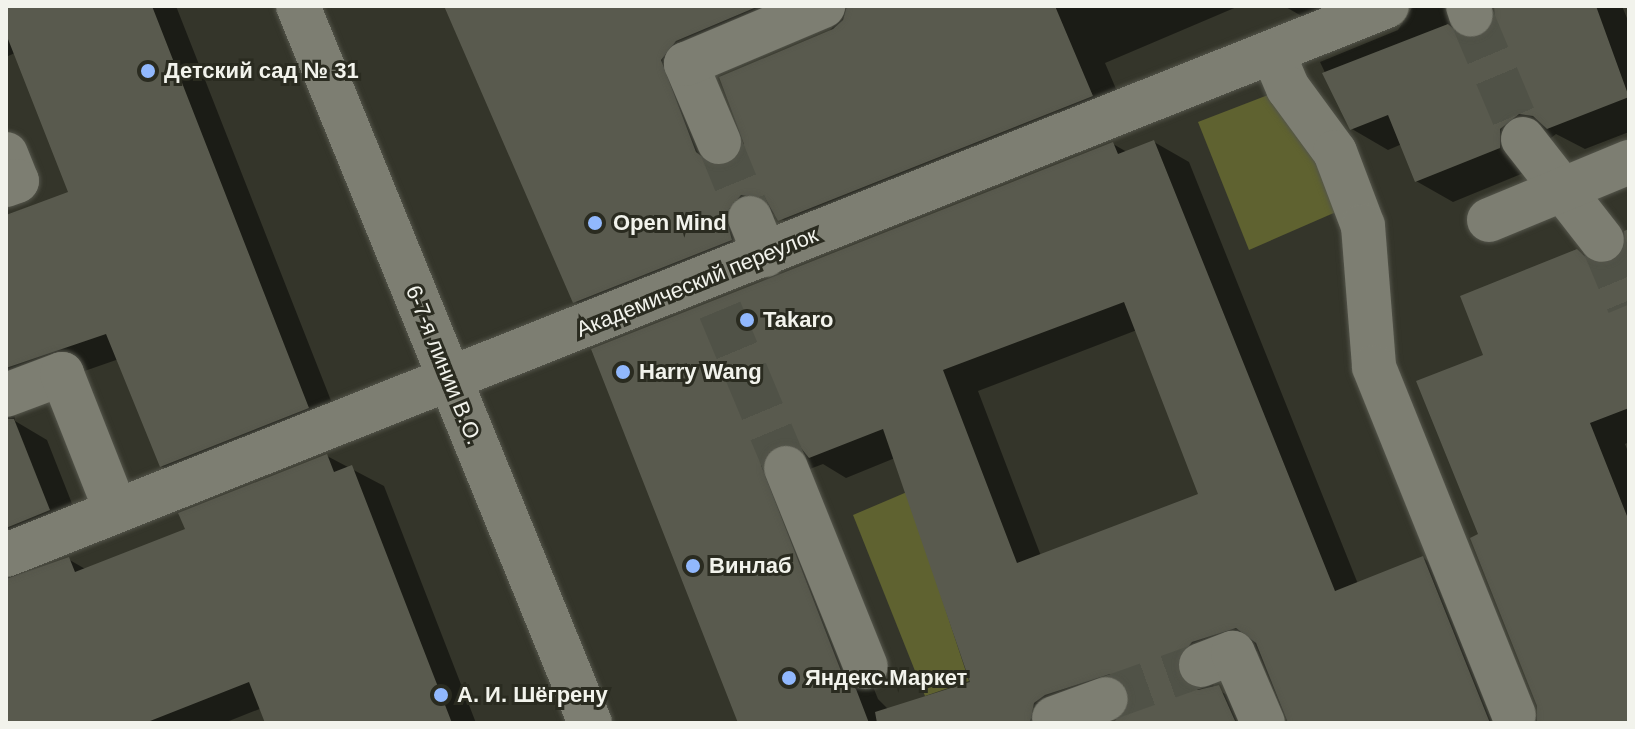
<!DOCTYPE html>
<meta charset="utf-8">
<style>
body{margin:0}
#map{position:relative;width:1635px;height:729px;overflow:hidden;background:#34352a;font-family:Helvetica,sans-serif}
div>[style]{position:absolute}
.green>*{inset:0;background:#5f6230}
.shadow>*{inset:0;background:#0007}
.building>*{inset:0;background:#595a4e}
.minor-tunnel>*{height:44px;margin-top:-22px;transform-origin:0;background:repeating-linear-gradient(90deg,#505247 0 44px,transparent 0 66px)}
.roads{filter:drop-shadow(0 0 2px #54554b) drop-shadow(0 0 2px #54554b)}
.minor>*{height:44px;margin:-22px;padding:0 22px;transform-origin:22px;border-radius:22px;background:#7d7e72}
.dots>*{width:22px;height:22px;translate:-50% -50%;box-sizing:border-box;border:4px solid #2a2b20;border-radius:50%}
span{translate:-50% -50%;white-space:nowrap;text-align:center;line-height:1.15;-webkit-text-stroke:6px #2a2b20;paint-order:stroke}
.poi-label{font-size:22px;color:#f2f3ec;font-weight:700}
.left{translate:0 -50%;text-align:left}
.street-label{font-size:22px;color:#f2f3ec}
.frame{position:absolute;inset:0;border:8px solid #f2f3ec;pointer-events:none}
</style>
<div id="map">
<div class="green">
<i style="clip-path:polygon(1268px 95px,1319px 167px,1336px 212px,1249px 250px,1198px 122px)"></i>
<i style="clip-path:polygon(907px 492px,969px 681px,925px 696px,853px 515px)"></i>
</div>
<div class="shadow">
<i style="clip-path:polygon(6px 6px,176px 6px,341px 426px,194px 484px,161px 466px,119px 359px,30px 390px,14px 409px,15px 421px,47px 440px,82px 529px,19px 557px,16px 577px,68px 559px,87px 570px,187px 531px,327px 456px,384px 486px,476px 723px,268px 723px,262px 708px,224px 723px,6px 723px,6px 218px,70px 193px,15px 53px,6px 57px)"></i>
<i style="clip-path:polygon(448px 6px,843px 6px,703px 69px,699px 96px,731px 165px,848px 6px,1239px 6px,1105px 63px,1128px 117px,816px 241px,769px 211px,775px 218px,761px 235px,611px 322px,574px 301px)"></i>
<i style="clip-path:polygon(1284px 6px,1407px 6px,1312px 22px)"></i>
<i style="clip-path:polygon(1413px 6px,1495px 6px,1486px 9px,1479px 23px,1482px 37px,1491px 34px,1497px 6px,1622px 6px,1629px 23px,1629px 132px,1585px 149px,1556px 134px,1536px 150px,1536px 168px,1453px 202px,1416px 181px,1402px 144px,1388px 150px,1352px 129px,1320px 62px,1398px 30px)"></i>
<i style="clip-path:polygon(evenodd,1154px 142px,1189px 162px,1358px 584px,1423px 558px,1458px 579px,1517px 723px,1288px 723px,1257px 651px,1216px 670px,1213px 688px,1255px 708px,1263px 723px,1112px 723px,1126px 717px,1129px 700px,1070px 723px,741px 723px,593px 351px,1113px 144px,1127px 152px,1154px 142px,1137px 330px,1200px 495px,1041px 556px,978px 391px,1137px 330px,1154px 142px,895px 458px,972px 683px,889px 710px,878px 699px,798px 499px,802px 472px,823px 464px,846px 478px,895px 458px)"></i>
<i style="clip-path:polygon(1629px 231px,1629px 442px,1625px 444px,1629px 454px,1629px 723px,1537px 723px,1539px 705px,1480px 535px,1486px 356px,1577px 251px,1607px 267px,1627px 251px)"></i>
</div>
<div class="building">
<i style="clip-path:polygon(6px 6px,152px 6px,309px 408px,160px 467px,106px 334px,6px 368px,6px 215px,68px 192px,6px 34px)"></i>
<i style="clip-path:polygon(444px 6px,759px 6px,676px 41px,661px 60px,696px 152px,715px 167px,729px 165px,744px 144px,719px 77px,833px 29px,843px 20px,847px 6px,1055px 6px,1093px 96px,778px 221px,765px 198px,741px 195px,725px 214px,732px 240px,573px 303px)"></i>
<i style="clip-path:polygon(1494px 6px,1596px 6px,1629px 97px,1547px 129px,1533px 116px,1519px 114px,1500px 129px,1500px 148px,1415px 182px,1388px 115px,1350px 130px,1322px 73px,1448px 24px,1465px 39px,1480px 38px,1495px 21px)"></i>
<i style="clip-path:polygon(evenodd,1154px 140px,1335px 591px,1423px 556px,1490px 723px,1288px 723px,1256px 643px,1236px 628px,1192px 642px,1176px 662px,1186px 685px,1198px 690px,1219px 685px,1236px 723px,1113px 723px,1131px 703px,1123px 680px,1110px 674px,1045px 695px,1034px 703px,1030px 723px,877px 723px,875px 712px,970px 682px,883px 429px,809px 458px,801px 448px,777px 445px,761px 465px,843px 676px,856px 689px,869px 723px,738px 723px,591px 349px,1113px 142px,1118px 154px,1154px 140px,1124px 302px,1198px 494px,1017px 563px,943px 370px,1124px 302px)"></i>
<i style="clip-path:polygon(1629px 229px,1629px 408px,1590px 423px,1629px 521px,1629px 723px,1537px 723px,1537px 706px,1470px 538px,1478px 534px,1416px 381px,1483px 355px,1460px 296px,1577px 249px,1592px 263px,1606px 265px,1625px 250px,1624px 231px)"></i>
<i style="clip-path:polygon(14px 419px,50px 510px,6px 528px,6px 419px)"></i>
<i style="clip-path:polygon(327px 454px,334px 472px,352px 465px,452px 723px,265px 723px,249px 682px,145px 723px,6px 723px,6px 579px,69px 557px,75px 572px,185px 529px,178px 513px)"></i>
</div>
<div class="minor-tunnel">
<i style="left:1471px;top:15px;width:134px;rotate:67.2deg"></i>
<i style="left:719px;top:142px;width:82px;rotate:67.8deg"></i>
<i style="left:1602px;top:240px;width:70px;rotate:67.4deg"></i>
<i style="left:720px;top:310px;width:171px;rotate:67.3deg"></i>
<i style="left:1106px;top:699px;width:101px;rotate:-19.7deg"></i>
</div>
<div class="roads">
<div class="minor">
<i style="left:298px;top:6px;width:774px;rotate:67.84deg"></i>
<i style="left:1468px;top:6px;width:9px;rotate:72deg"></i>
<i style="left:1273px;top:53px;width:38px;rotate:67deg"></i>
<i style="left:1288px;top:88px;width:79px;rotate:53.7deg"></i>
<i style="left:1335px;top:152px;width:79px;rotate:69.3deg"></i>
<i style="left:1363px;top:226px;width:141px;rotate:85.5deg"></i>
<i style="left:1374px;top:367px;width:375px;rotate:68.1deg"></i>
<i style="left:1523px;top:139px;width:128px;rotate:52deg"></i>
<i style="left:719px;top:142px;width:85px;rotate:-112.9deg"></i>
<i style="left:686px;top:64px;width:149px;rotate:-22.9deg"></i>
<i style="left:6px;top:154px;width:29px;rotate:68deg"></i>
<i style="left:17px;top:181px;width:12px;rotate:160deg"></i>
<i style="left:750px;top:218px;width:40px;rotate:68deg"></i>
<i style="left:1489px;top:220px;width:152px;rotate:-22.5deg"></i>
<i style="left:6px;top:395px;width:60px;rotate:-20.6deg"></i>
<i style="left:62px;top:374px;width:147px;rotate:68.5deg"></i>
<i style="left:786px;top:468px;width:214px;rotate:68.1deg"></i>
<i style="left:6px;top:555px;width:1486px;rotate:-21.68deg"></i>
<i style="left:1201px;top:665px;width:34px;rotate:-21deg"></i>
<i style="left:1233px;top:653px;width:76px;rotate:66.8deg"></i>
<i style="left:1054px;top:718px;width:55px;rotate:-20.1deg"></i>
</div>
</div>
<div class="dots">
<i style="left:148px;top:71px;background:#91b8fd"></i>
<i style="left:595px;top:223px;background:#91b8fd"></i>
<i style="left:747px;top:320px;background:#91b8fd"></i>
<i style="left:623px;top:372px;background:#91b8fd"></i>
<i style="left:693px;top:566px;background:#91b8fd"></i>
<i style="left:789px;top:678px;background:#91b8fd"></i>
<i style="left:441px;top:695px;background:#91b8fd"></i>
</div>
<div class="poi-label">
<span class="left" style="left:164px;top:71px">Детский сад № 31</span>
<span class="left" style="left:613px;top:223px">Open Mind</span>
<span class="left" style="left:763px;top:320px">Takaro</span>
<span class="left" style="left:639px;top:372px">Harry Wang</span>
<span class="left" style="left:709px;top:566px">Винлаб</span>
<span class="left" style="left:805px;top:678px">Яндекс.Маркет</span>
<span class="left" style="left:457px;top:695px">А. И. Шёгрену</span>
</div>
<div class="street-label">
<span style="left:697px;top:282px;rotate:-22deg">Академический переулок</span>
<span style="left:444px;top:365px;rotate:68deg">6-7-я линии В.О.</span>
</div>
<div class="frame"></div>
</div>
